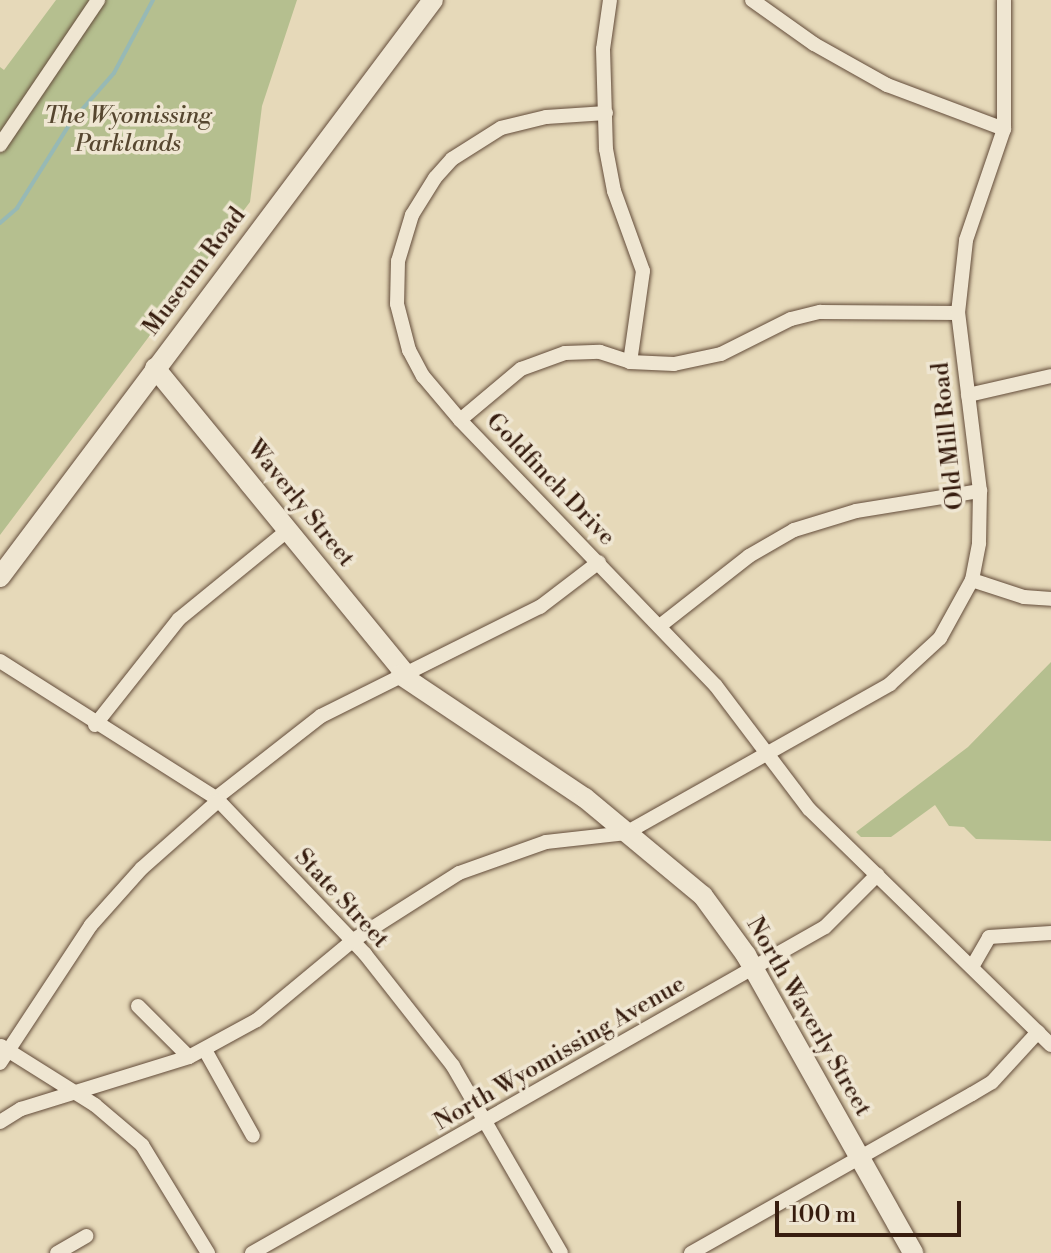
<!DOCTYPE html>
<style>
body{margin:0}
#map{position:relative;width:1051px;height:1253px;overflow:hidden;background:#e6d9b9;font-family:"Libre Bodoni",serif}
div>[style]{position:absolute}
.green>*{inset:0;background:#b5bf8f}
.stream>*{height:4px;margin:-2px;padding:0 2px;transform-origin:2px;border-radius:2px;background:#97b9b5}
.roads{filter:drop-shadow(0 0 2px #634c3a) drop-shadow(0 0 2px #634c3a)}
.street>*{height:14px;margin:-7px;padding:0 7px;transform-origin:7px;border-radius:7px;background:#efe6d2}
.secondary>*{height:20px;margin:-10px;padding:0 10px;transform-origin:10px;border-radius:10px;background:#efe6d2}
span{translate:-50% -50%;white-space:nowrap;text-align:center;line-height:1.15;-webkit-text-stroke:7px #efe6d2;paint-order:stroke}
.park-label{font-size:24px;color:#56462f;font-style:italic}
.street-label{font-size:24px;color:#371d0f}
.scale{position:absolute;left:775px;top:1201px;width:186px;height:36px;box-sizing:border-box;border:4px solid #371d0f;border-top:0;padding-left:10px;font-size:24px;line-height:28px;white-space:nowrap;color:#371d0f;-webkit-text-stroke:6px #efe6d2;paint-order:stroke}
</style>
<div id="map">
<div class="green">
<i style="clip-path:polygon(56px 0,297px 0,262px 106px,250px 202px,0 535px,0 67px,4px 70px)"></i>
<i style="clip-path:polygon(1051px 662px,1051px 841px,976px 839px,964px 827px,949px 826px,935px 805px,891px 837px,861px 837px,856px 832px,968px 747px)"></i>
</div>
<div class="stream">
<i style="left:0;top:223px;width:23px;rotate:-41deg"></i>
<i style="left:17px;top:208px;width:102px;rotate:-57.9deg"></i>
<i style="left:71px;top:122px;width:65px;rotate:-48.7deg"></i>
<i style="left:114px;top:73px;width:83px;rotate:-61.9deg"></i>
</div>
<div class="roads">
<div class="street">
<i style="left:610px;top:0;width:49px;rotate:98.1deg"></i>
<i style="left:603px;top:49px;width:100px;rotate:88.3deg"></i>
<i style="left:606px;top:149px;width:43px;rotate:79.2deg"></i>
<i style="left:614px;top:191px;width:85px;rotate:70.1deg"></i>
<i style="left:643px;top:271px;width:92px;rotate:98.1deg"></i>
<i style="left:752px;top:0;width:76px;rotate:35.4deg"></i>
<i style="left:814px;top:44px;width:84px;rotate:29.3deg"></i>
<i style="left:887px;top:85px;width:125px;rotate:20.6deg"></i>
<i style="left:606px;top:113px;width:60px;rotate:176.2deg"></i>
<i style="left:546px;top:117px;width:46px;rotate:166.3deg"></i>
<i style="left:501px;top:128px;width:58px;rotate:147.7deg"></i>
<i style="left:452px;top:159px;width:25px;rotate:132deg"></i>
<i style="left:435px;top:178px;width:44px;rotate:121.9deg"></i>
<i style="left:412px;top:215px;width:48px;rotate:106.9deg"></i>
<i style="left:398px;top:261px;width:43px;rotate:91.3deg"></i>
<i style="left:397px;top:304px;width:48px;rotate:75.4deg"></i>
<i style="left:409px;top:350px;width:30px;rotate:62deg"></i>
<i style="left:423px;top:376px;width:57px;rotate:49.9deg"></i>
<i style="left:460px;top:420px;width:369px;rotate:46.1deg"></i>
<i style="left:716px;top:686px;width:154px;rotate:52.9deg"></i>
<i style="left:809px;top:809px;width:338px;rotate:44.3deg"></i>
<i style="left:0;top:145px;width:175px;rotate:-55.9deg"></i>
<i style="left:968px;top:395px;width:85px;rotate:-12.9deg"></i>
<i style="left:460px;top:420px;width:80px;rotate:-39.9deg"></i>
<i style="left:521px;top:369px;width:47px;rotate:-20deg"></i>
<i style="left:565px;top:353px;width:35px;rotate:-2deg"></i>
<i style="left:600px;top:352px;width:32px;rotate:18deg"></i>
<i style="left:630px;top:362px;width:44px;rotate:2.6deg"></i>
<i style="left:674px;top:364px;width:48px;rotate:-12deg"></i>
<i style="left:721px;top:354px;width:78px;rotate:-26.6deg"></i>
<i style="left:791px;top:319px;width:30px;rotate:-14deg"></i>
<i style="left:820px;top:312px;width:138px;rotate:0.4deg"></i>
<i style="left:972px;top:580px;width:55px;rotate:18.1deg"></i>
<i style="left:1024px;top:597px;width:27px;rotate:4deg"></i>
<i style="left:661px;top:625px;width:112px;rotate:-38.1deg"></i>
<i style="left:749px;top:556px;width:52px;rotate:-30deg"></i>
<i style="left:794px;top:530px;width:65px;rotate:-17deg"></i>
<i style="left:856px;top:511px;width:126px;rotate:-9.2deg"></i>
<i style="left:0;top:661px;width:256px;rotate:32.4deg"></i>
<i style="left:216px;top:798px;width:216px;rotate:46.3deg"></i>
<i style="left:365px;top:954px;width:142px;rotate:51.8deg"></i>
<i style="left:453px;top:1066px;width:216px;rotate:60deg"></i>
<i style="left:95px;top:725px;width:135px;rotate:-51.6deg"></i>
<i style="left:179px;top:619px;width:141px;rotate:-39.2deg"></i>
<i style="left:216px;top:798px;width:133px;rotate:-38deg"></i>
<i style="left:321px;top:716px;width:245px;rotate:-26.5deg"></i>
<i style="left:540px;top:607px;width:74px;rotate:-37.3deg"></i>
<i style="left:972px;top:967px;width:34px;rotate:-60deg"></i>
<i style="left:989px;top:937px;width:62px;rotate:-3.7deg"></i>
<i style="left:138px;top:1006px;width:72px;rotate:45deg"></i>
<i style="left:189px;top:1057px;width:77px;rotate:-28.6deg"></i>
<i style="left:257px;top:1020px;width:124px;rotate:-39.7deg"></i>
<i style="left:352px;top:941px;width:127px;rotate:-32.4deg"></i>
<i style="left:459px;top:873px;width:92px;rotate:-19.6deg"></i>
<i style="left:546px;top:842px;width:81px;rotate:-6.4deg"></i>
<i style="left:626px;top:833px;width:303px;rotate:-29.4deg"></i>
<i style="left:890px;top:684px;width:68px;rotate:-42.6deg"></i>
<i style="left:940px;top:638px;width:66px;rotate:-61.1deg"></i>
<i style="left:972px;top:580px;width:38px;rotate:-79deg"></i>
<i style="left:979px;top:543px;width:52px;rotate:-88.9deg"></i>
<i style="left:980px;top:491px;width:179px;rotate:-97deg"></i>
<i style="left:958px;top:313px;width:73px;rotate:-83.7deg"></i>
<i style="left:966px;top:240px;width:117px;rotate:-71.1deg"></i>
<i style="left:1004px;top:129px;width:129px;rotate:-90deg"></i>
<i style="left:1px;top:1046px;width:111px;rotate:32.1deg"></i>
<i style="left:95px;top:1105px;width:62px;rotate:40.4deg"></i>
<i style="left:142px;top:1145px;width:127px;rotate:58.6deg"></i>
<i style="left:205px;top:1050px;width:98px;rotate:60.8deg"></i>
<i style="left:0;top:1063px;width:165px;rotate:-56.6deg"></i>
<i style="left:91px;top:925px;width:76px;rotate:-48.2deg"></i>
<i style="left:142px;top:868px;width:101px;rotate:-41.4deg"></i>
<i style="left:0;top:1122px;width:25px;rotate:-32deg"></i>
<i style="left:21px;top:1109px;width:176px;rotate:-17.2deg"></i>
<i style="left:57px;top:1253px;width:34px;rotate:-30deg"></i>
<i style="left:252px;top:1253px;width:659px;rotate:-29.64deg"></i>
<i style="left:825px;top:927px;width:74px;rotate:-45deg"></i>
<i style="left:691px;top:1253px;width:323px;rotate:-29.5deg"></i>
<i style="left:972px;top:1094px;width:23px;rotate:-31deg"></i>
<i style="left:992px;top:1082px;width:68px;rotate:-47.4deg"></i>
</div>
<div class="secondary">
<i style="left:155px;top:368px;width:394px;rotate:50.7deg"></i>
<i style="left:0;top:577px;width:721px;rotate:-53.11deg"></i>
<i style="left:401px;top:675px;width:221px;rotate:33.8deg"></i>
<i style="left:585px;top:798px;width:153px;rotate:39.7deg"></i>
<i style="left:703px;top:896px;width:73px;rotate:53.9deg"></i>
<i style="left:746px;top:955px;width:342px;rotate:60.7deg"></i>
</div>
</div>
<div class="park-label">
<span style="left:128px;top:131px">The Wyomissing<br>Parklands</span>
</div>
<div class="street-label">
<span style="left:195px;top:272px;rotate:-53deg">Museum Road</span>
<span style="left:949px;top:436px;rotate:-96deg">Old Mill Road</span>
<span style="left:550px;top:480px;rotate:46deg">Goldfinch Drive</span>
<span style="left:300px;top:504px;rotate:51deg">Waverly Street</span>
<span style="left:341px;top:899px;rotate:47deg">State Street</span>
<span style="left:808px;top:1017px;rotate:60deg">North Waverly Street</span>
<span style="left:560px;top:1054px;rotate:-30deg">North Wyomissing Avenue</span>
</div>
<div class="scale">100 m</div>
</div>
